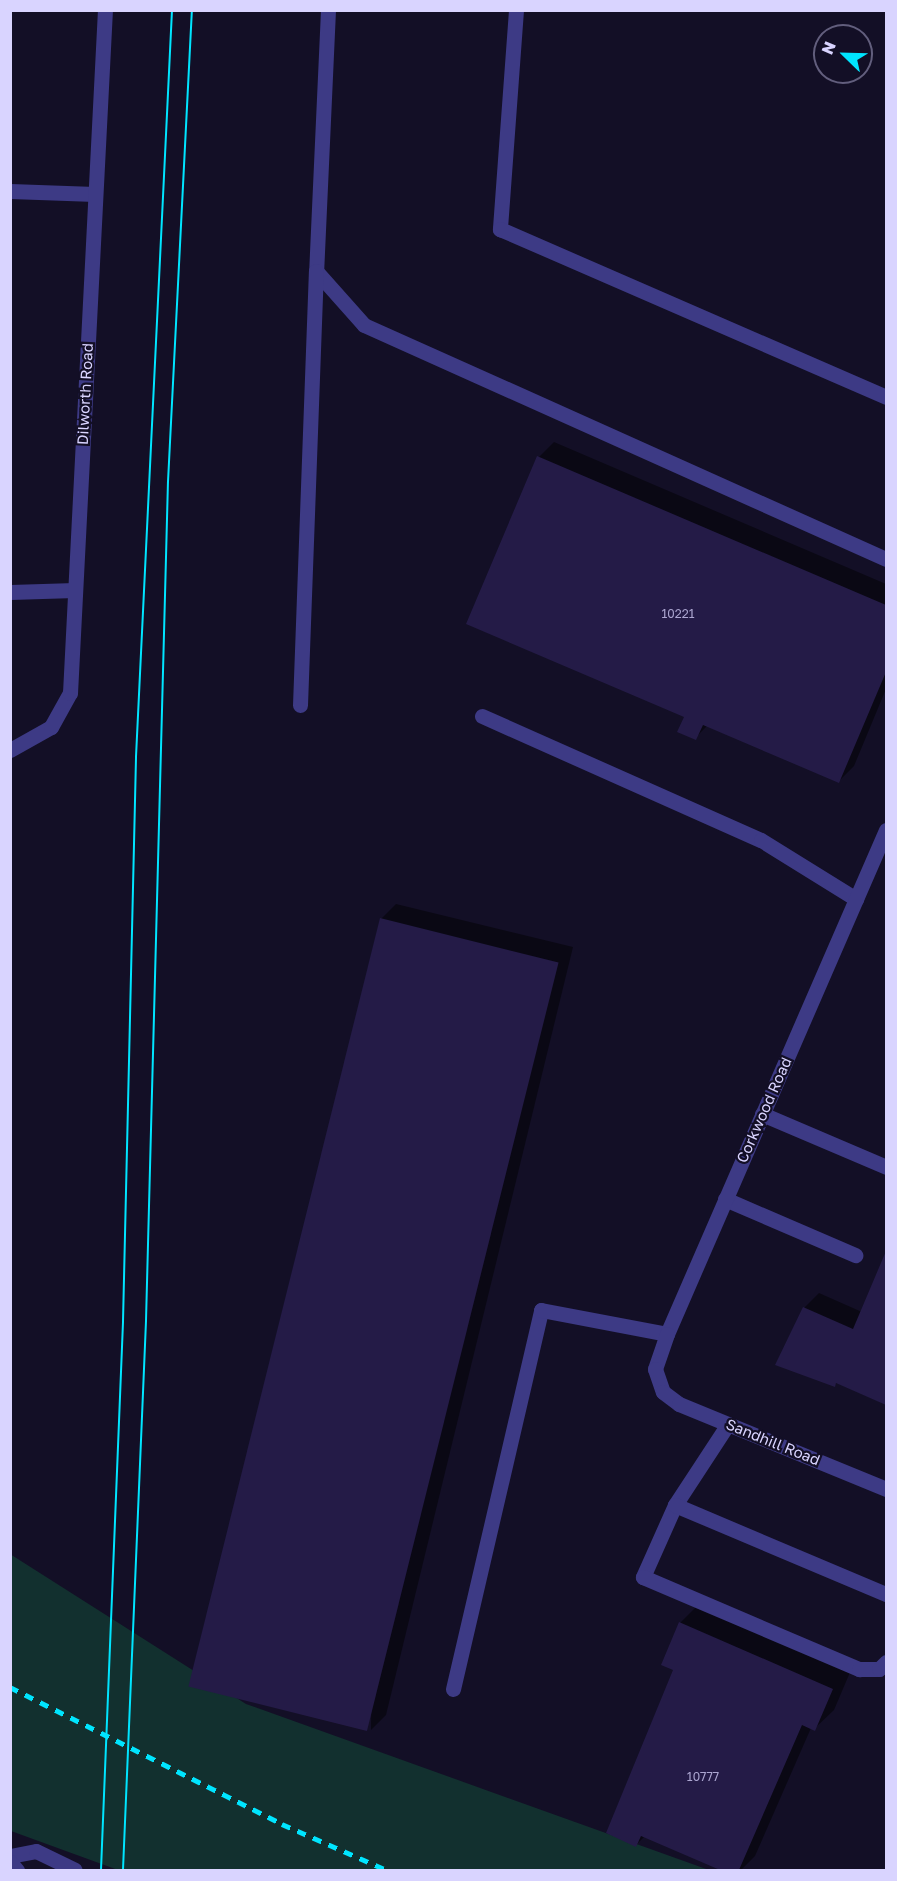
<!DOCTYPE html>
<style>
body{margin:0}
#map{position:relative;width:897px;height:1881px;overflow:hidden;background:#130f26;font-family:"Golos Text",sans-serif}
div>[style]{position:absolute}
.green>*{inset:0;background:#12302f}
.shadow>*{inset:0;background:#0007}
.building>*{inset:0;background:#241b47;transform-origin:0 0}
.service>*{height:15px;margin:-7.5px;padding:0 7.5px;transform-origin:7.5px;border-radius:7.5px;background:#3d3a85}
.minor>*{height:15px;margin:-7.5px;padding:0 7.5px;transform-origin:7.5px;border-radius:7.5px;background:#3d3a85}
.tram>*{height:1.5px;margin:-0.75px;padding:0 0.75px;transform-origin:0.75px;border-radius:0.75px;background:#00e5ff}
.rail>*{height:4.5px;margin-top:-2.25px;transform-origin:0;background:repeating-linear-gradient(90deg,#00e5ff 0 9px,transparent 0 17px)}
span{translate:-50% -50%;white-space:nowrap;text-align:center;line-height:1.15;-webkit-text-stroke:4.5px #130f26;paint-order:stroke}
.number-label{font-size:12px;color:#aca6d1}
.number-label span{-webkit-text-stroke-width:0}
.street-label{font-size:15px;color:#d9d4ff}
.frame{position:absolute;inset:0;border:12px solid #d9d4ff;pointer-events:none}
.north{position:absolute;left:813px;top:24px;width:60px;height:60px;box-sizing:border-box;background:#130f26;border:2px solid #625e7d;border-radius:50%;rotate:293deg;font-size:16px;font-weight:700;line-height:24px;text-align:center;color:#d9d4ff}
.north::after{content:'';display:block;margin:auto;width:21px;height:27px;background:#00e5ff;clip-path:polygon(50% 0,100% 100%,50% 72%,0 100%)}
</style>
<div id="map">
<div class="green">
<i style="clip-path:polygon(10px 1554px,246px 1704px,709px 1870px,118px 1870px,11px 1831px)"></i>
</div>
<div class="shadow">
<i style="clip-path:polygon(554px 442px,886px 584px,886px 689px,854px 766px,839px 781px,708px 725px,695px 738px,686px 716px,468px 623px,539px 457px)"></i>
<i style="clip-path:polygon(396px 904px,573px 947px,386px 1715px,371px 1730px,381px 919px)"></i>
<i style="clip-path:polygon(886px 1255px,886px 1403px,838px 1382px,834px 1385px,804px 1308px,819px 1293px,862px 1312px)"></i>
<i style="clip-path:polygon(699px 1604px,851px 1670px,834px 1710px,814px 1729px,811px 1728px,755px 1856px,741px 1870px,724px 1870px,645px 1836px,636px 1845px,675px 1670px,680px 1623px)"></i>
</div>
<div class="building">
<i style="clip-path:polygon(537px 456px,886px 605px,886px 672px,839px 783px,703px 725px,696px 740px,677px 732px,684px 717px,466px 624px)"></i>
<i style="left:380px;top:918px;width:184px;height:792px;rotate:14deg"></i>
<i style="clip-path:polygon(886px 1251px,886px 1405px,836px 1383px,835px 1387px,775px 1365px,803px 1307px,853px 1329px)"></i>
<i style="clip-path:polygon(679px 1622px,833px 1689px,815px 1731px,802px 1725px,739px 1870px,720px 1870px,641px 1836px,636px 1847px,606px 1833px,673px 1670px,661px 1665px)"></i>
</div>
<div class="service">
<i style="left:328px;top:10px;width:261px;rotate:92.6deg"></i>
<i style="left:316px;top:271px;width:72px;rotate:48.4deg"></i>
<i style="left:364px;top:325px;width:572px;rotate:24.15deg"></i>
<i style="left:516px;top:10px;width:220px;rotate:94.2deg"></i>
<i style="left:500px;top:229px;width:421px;rotate:23.5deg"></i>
<i style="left:10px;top:191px;width:85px;rotate:2deg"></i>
<i style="left:10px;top:592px;width:65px;rotate:-1.8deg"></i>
<i style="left:300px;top:705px;width:434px;rotate:-87.9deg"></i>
<i style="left:482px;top:716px;width:305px;rotate:24deg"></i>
<i style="left:761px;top:840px;width:112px;rotate:31.8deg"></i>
<i style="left:762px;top:1114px;width:135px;rotate:23.1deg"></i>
<i style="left:725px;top:1199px;width:142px;rotate:23.3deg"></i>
<i style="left:728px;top:1424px;width:97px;rotate:123.2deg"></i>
<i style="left:675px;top:1505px;width:79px;rotate:114deg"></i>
<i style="left:643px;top:1577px;width:235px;rotate:23.1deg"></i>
<i style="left:859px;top:1669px;width:20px"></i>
<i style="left:879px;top:1669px;width:10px;rotate:-45deg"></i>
<i style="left:675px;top:1505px;width:229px;rotate:22.9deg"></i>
<i style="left:453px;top:1689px;width:389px;rotate:-76.9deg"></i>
<i style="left:541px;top:1310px;width:128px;rotate:10.8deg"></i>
</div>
<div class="minor">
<i style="left:10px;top:750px;width:47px;rotate:-29.3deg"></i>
<i style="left:51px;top:727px;width:39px;rotate:-61deg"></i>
<i style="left:70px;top:693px;width:684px;rotate:-87.07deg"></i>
<i style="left:886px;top:830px;width:550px;rotate:113.49deg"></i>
<i style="left:667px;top:1334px;width:37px;rotate:109deg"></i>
<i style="left:655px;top:1369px;width:24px;rotate:71deg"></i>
<i style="left:663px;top:1392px;width:20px;rotate:37deg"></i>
<i style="left:679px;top:1404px;width:224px;rotate:22.3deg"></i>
<i style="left:10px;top:1856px;width:26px;rotate:-11deg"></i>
<i style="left:36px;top:1851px;width:43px;rotate:26deg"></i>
<i style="left:10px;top:1862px;width:11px;rotate:49deg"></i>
</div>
<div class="tram">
<i style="left:101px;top:1870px;width:548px;rotate:-87.7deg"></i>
<i style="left:123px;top:1322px;width:565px;rotate:-88.68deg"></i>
<i style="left:136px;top:757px;width:748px;rotate:-87.24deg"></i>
<i style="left:123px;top:1870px;width:549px;rotate:-87.6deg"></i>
<i style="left:146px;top:1321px;width:839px;rotate:-88.5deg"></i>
<i style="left:168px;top:482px;width:473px;rotate:-87.1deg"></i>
</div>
<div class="rail">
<i style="left:10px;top:1687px;width:305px;rotate:26.7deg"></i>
<i style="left:282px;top:1824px;width:115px;rotate:23.7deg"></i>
</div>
<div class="number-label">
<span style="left:678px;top:614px">10221</span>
<span style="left:703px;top:1777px">10777</span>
</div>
<div class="street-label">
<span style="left:85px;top:394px;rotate:-87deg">Dilworth Road</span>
<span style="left:764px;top:1110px;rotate:-66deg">Corkwood Road</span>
<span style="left:773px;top:1442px;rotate:22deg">Sandhill Road</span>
</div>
<div class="frame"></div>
<div class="north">N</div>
</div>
